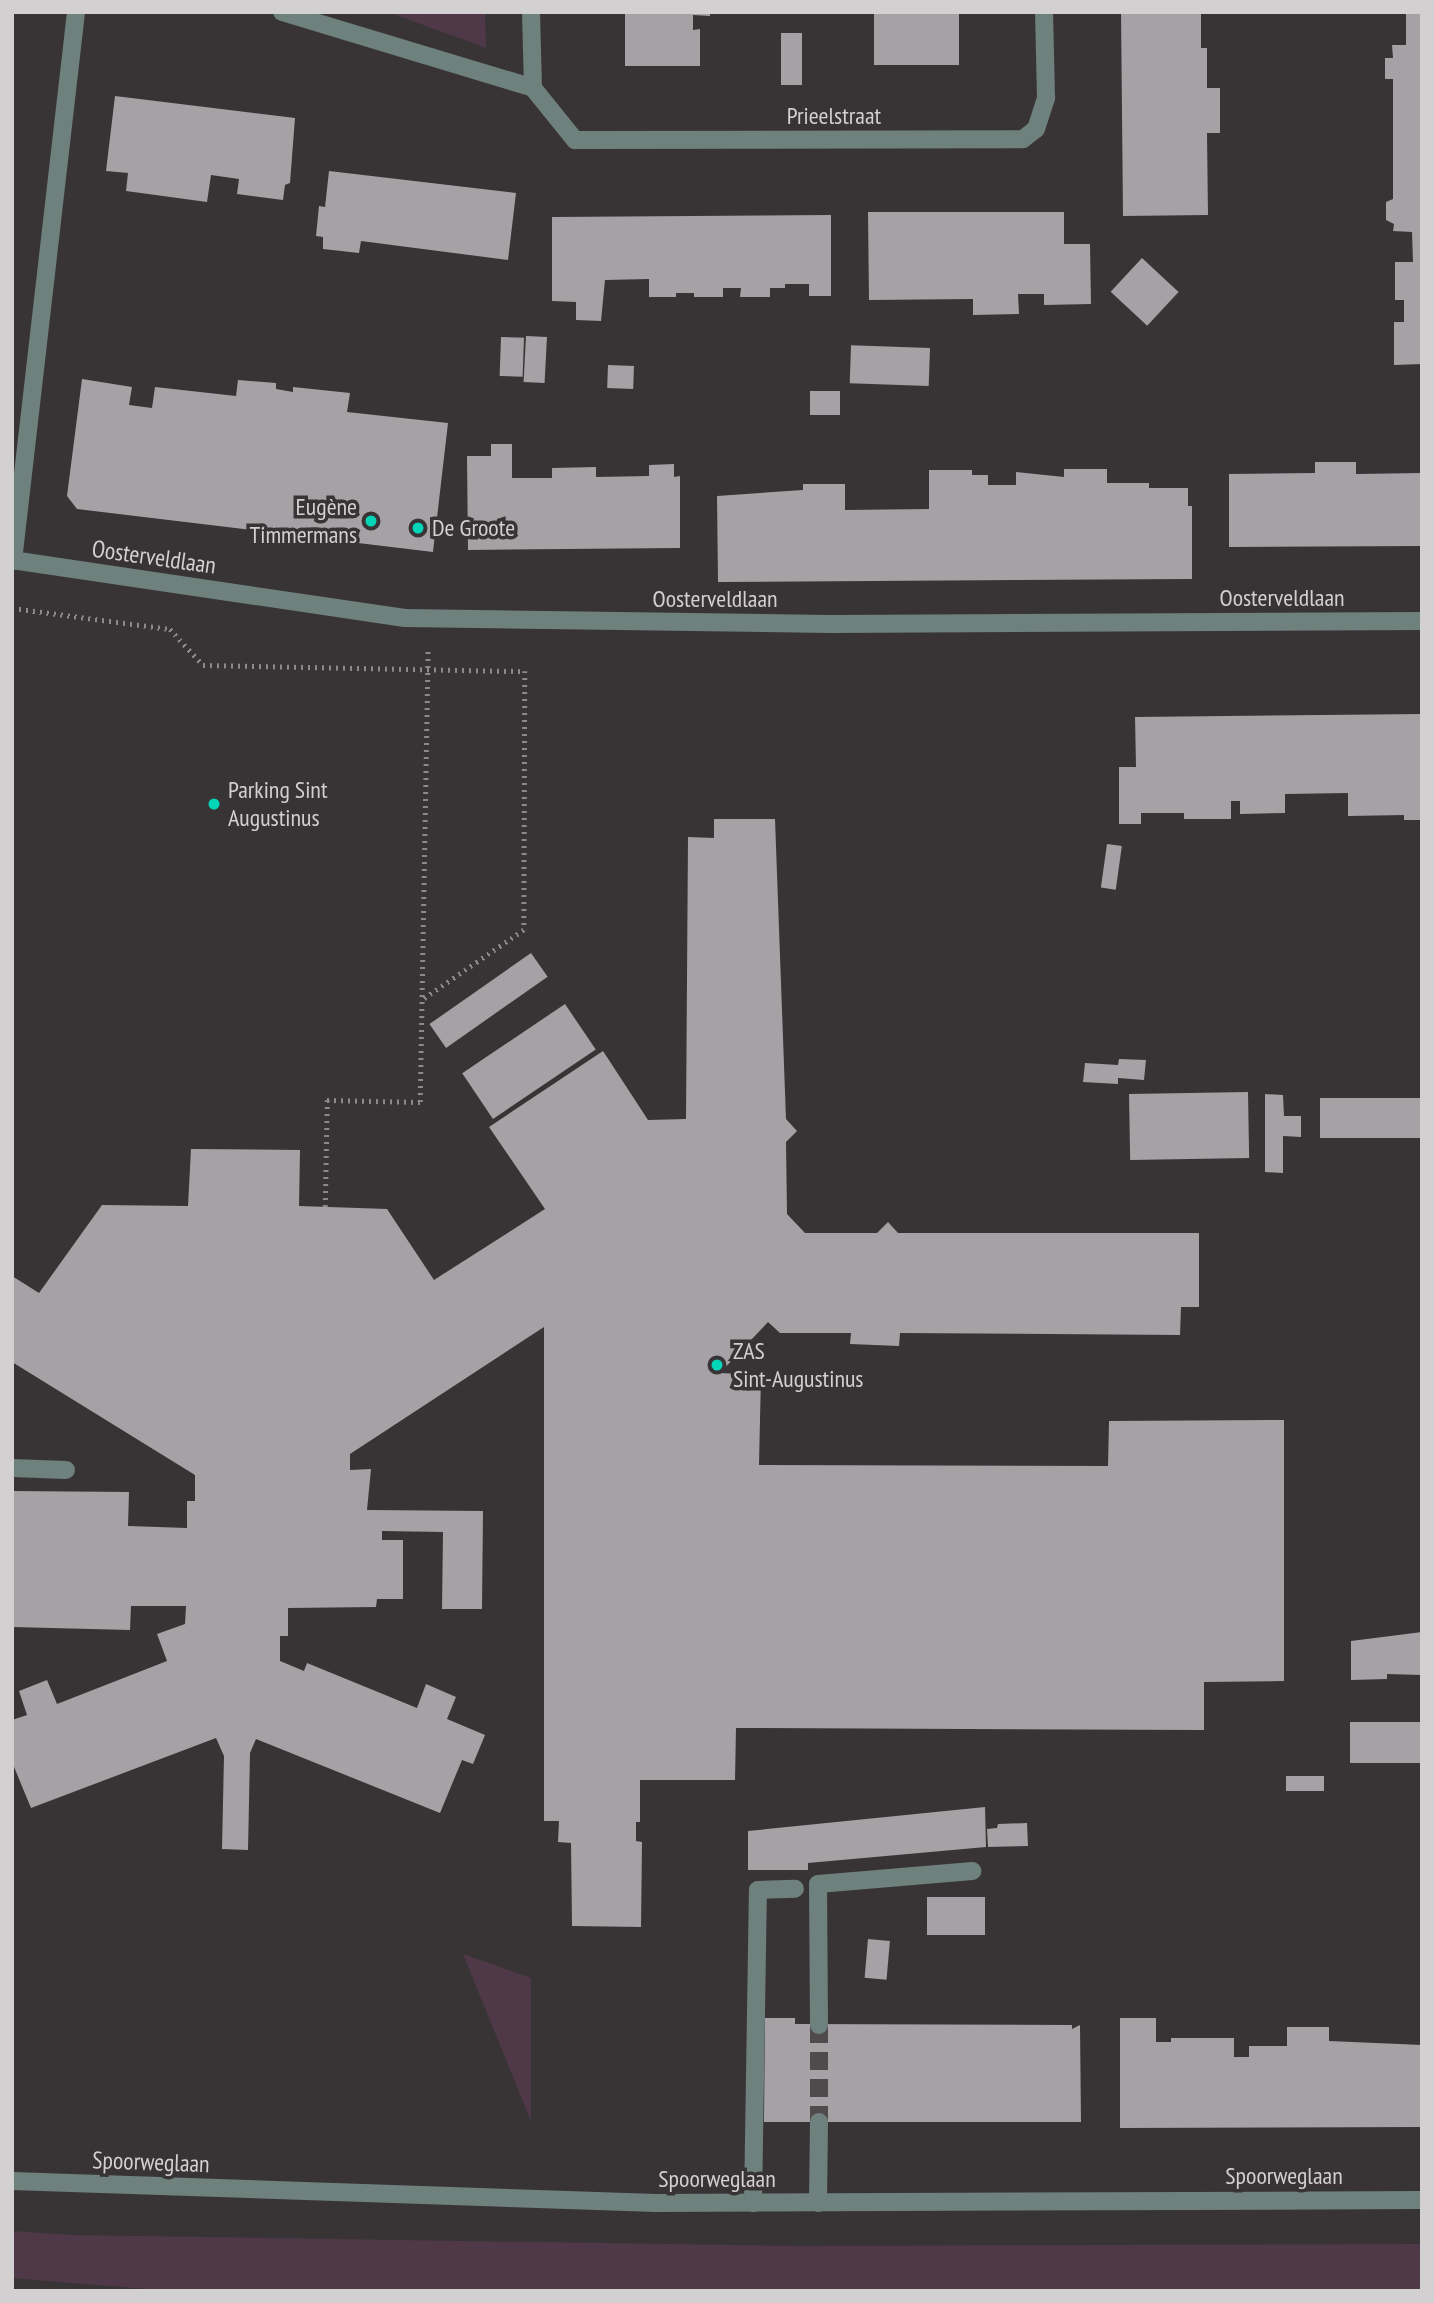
<!DOCTYPE html>
<meta charset="utf-8">
<style>
body{margin:0}
#map{position:relative;width:1434px;height:2303px;overflow:hidden;background:#383436;font-family:"PT Sans Narrow",sans-serif}
div>[style]{position:absolute}
.green>*{inset:0;background:#4f3948}
.building>*{inset:0;background:#a5a1a4;transform-origin:0 0}
.minor-tunnel>*{height:18px;margin-top:-9px;transform-origin:0;background:repeating-linear-gradient(90deg,#4f4b4d 0 18px,transparent 0 27px)}
.path>*{height:4.5px;margin-top:-2.25px;transform-origin:0;background:repeating-linear-gradient(90deg,#8d898b 0 2px,transparent 0 7px)}
.minor>*{height:18px;margin:-9px;padding:0 9px;transform-origin:9px;border-radius:9px;background:#6e817c}
.dots>*{width:19px;height:19px;translate:-50% -50%;box-sizing:border-box;border:4px solid #383436;border-radius:50%}
span{translate:-50% -50%;white-space:nowrap;text-align:center;line-height:1.15;-webkit-text-stroke:7px #383436;paint-order:stroke}
.street-label{font-size:24px;color:#d3d0d2}
.poi-label{font-size:24px;color:#d3d0d2}
.right{translate:-100% -50%;text-align:right}
.left{translate:0 -50%;text-align:left}
.frame{position:absolute;inset:0;border:14px solid #d3d0d2;pointer-events:none}
</style>
<div id="map">
<div class="green">
<i style="clip-path:polygon(388px 12px,485px 12px,486px 48px)"></i>
<i style="clip-path:polygon(463px 1954px,531px 1978px,531px 2121px)"></i>
<i style="clip-path:polygon(12px 2231px,71px 2235px,798px 2246px,1422px 2244px,1422px 2291px,171px 2291px,12px 2278px)"></i>
</div>
<div class="building">
<i style="clip-path:polygon(625px 12px,710px 12px,710px 16px,693px 15px,693px 30px,700px 29px,700px 66px,625px 66px)"></i>
<i style="left:874px;top:12px;width:85px;height:53px"></i>
<i style="clip-path:polygon(1121px 12px,1201px 12px,1201px 48px,1207px 48px,1207px 88px,1220px 88px,1220px 133px,1207px 133px,1208px 215px,1123px 216px)"></i>
<i style="clip-path:polygon(1406px 12px,1422px 12px,1422px 364px,1394px 365px,1394px 322px,1404px 322px,1404px 300px,1395px 300px,1395px 262px,1413px 262px,1412px 232px,1393px 231px,1394px 224px,1386px 220px,1386px 202px,1393px 199px,1393px 79px,1385px 79px,1385px 58px,1393px 58px,1392px 45px,1406px 45px)"></i>
<i style="left:781px;top:33px;width:21px;height:52px"></i>
<i style="clip-path:polygon(115px 96px,295px 118px,290px 183px,285px 185px,283px 200px,237px 194px,239px 179px,211px 175px,207px 202px,126px 191px,128px 173px,106px 171px)"></i>
<i style="clip-path:polygon(329px 171px,516px 193px,508px 260px,361px 241px,359px 253px,323px 249px,323px 237px,316px 236px,319px 206px,325px 207px)"></i>
<i style="clip-path:polygon(868px 212px,1064px 212px,1064px 244px,1090px 244px,1091px 304px,1044px 305px,1044px 294px,1018px 294px,1019px 314px,973px 315px,973px 299px,869px 300px)"></i>
<i style="clip-path:polygon(831px 215px,831px 296px,809px 296px,809px 284px,785px 284px,785px 288px,770px 288px,770px 297px,740px 297px,741px 288px,723px 288px,723px 297px,694px 297px,694px 293px,676px 293px,676px 297px,649px 297px,649px 279px,605px 280px,601px 321px,576px 320px,576px 302px,552px 301px,552px 217px)"></i>
<i style="left:1142px;top:258px;width:50px;height:46px;rotate:43deg"></i>
<i style="left:526px;top:336px;width:21px;height:46px;rotate:3deg"></i>
<i style="left:501px;top:337px;width:23px;height:39px;rotate:2deg"></i>
<i style="left:930px;top:348px;width:38px;height:79px;rotate:92deg"></i>
<i style="left:608px;top:365px;width:26px;height:23px;rotate:2deg"></i>
<i style="clip-path:polygon(82px 379px,132px 387px,129px 405px,152px 408px,155px 387px,236px 396px,238px 380px,276px 383px,276px 389px,293px 392px,293px 387px,350px 393px,347px 412px,448px 423px,433px 552px,77px 509px,67px 496px)"></i>
<i style="left:810px;top:391px;width:30px;height:24px"></i>
<i style="clip-path:polygon(491px 444px,512px 444px,512px 478px,552px 478px,552px 468px,596px 467px,596px 477px,649px 476px,649px 465px,674px 464px,674px 477px,680px 476px,680px 548px,468px 550px,467px 456px,491px 456px)"></i>
<i style="clip-path:polygon(1315px 462px,1356px 462px,1356px 474px,1422px 473px,1422px 546px,1229px 547px,1229px 474px,1315px 473px)"></i>
<i style="clip-path:polygon(1064px 469px,1107px 469px,1107px 483px,1149px 483px,1149px 488px,1188px 488px,1188px 506px,1192px 506px,1192px 579px,718px 582px,717px 496px,803px 490px,803px 484px,845px 484px,845px 510px,929px 509px,929px 470px,972px 470px,972px 475px,988px 475px,988px 485px,1016px 485px,1016px 472px,1064px 477px)"></i>
<i style="clip-path:polygon(1422px 714px,1422px 820px,1404px 820px,1404px 815px,1348px 816px,1348px 793px,1285px 794px,1285px 813px,1240px 814px,1240px 801px,1231px 801px,1231px 819px,1184px 819px,1184px 813px,1141px 813px,1141px 824px,1119px 824px,1119px 767px,1136px 767px,1135px 717px)"></i>
<i style="clip-path:polygon(714px 819px,775px 819px,786px 1119px,797px 1131px,786px 1142px,787px 1214px,805px 1233px,877px 1233px,888px 1222px,898px 1233px,1199px 1233px,1199px 1307px,1181px 1307px,1180px 1335px,900px 1333px,899px 1346px,850px 1344px,851px 1333px,780px 1333px,768px 1322px,720px 1373px,761px 1375px,759px 1465px,1108px 1466px,1109px 1421px,1284px 1420px,1284px 1681px,1204px 1682px,1204px 1730px,736px 1728px,735px 1780px,640px 1780px,640px 1822px,636px 1822px,636px 1841px,642px 1842px,641px 1927px,572px 1926px,571px 1843px,558px 1842px,559px 1821px,544px 1821px,544px 1327px,350px 1454px,350px 1470px,371px 1469px,367px 1510px,483px 1511px,482px 1609px,442px 1609px,443px 1532px,382px 1531px,382px 1540px,403px 1540px,403px 1599px,377px 1599px,376px 1607px,288px 1608px,288px 1636px,280px 1636px,280px 1661px,304px 1671px,307px 1663px,417px 1708px,426px 1684px,456px 1697px,447px 1719px,485px 1735px,473px 1764px,462px 1760px,440px 1813px,256px 1739px,250px 1753px,248px 1850px,222px 1849px,224px 1756px,216px 1738px,31px 1808px,12px 1762px,12px 1720px,27px 1715px,19px 1691px,47px 1680px,57px 1704px,167px 1661px,157px 1634px,185px 1624px,186px 1606px,131px 1606px,130px 1630px,12px 1627px,12px 1491px,129px 1492px,128px 1526px,187px 1528px,187px 1501px,195px 1501px,195px 1475px,12px 1362px,12px 1276px,39px 1293px,102px 1205px,188px 1206px,191px 1149px,300px 1150px,299px 1206px,387px 1209px,434px 1280px,545px 1209px,489px 1127px,603px 1051px,648px 1120px,686px 1119px,688px 837px,714px 838px)"></i>
<i style="left:1107px;top:844px;width:15px;height:44px;rotate:8deg"></i>
<i style="left:531px;top:953px;width:29px;height:124px;rotate:55deg"></i>
<i style="left:565px;top:1004px;width:55px;height:124px;rotate:56deg"></i>
<i style="clip-path:polygon(1119px 1059px,1146px 1060px,1144px 1080px,1118px 1078px,1118px 1084px,1083px 1082px,1085px 1063px,1118px 1065px)"></i>
<i style="left:1248px;top:1092px;width:66px;height:119px;rotate:89deg"></i>
<i style="clip-path:polygon(1265px 1094px,1283px 1095px,1284px 1116px,1301px 1116px,1301px 1137px,1283px 1136px,1283px 1173px,1265px 1172px)"></i>
<i style="left:1422px;top:1098px;width:40px;height:102px;rotate:90deg"></i>
<i style="clip-path:polygon(1422px 1632px,1422px 1675px,1387px 1674px,1387px 1679px,1351px 1680px,1351px 1641px)"></i>
<i style="left:1422px;top:1722px;width:41px;height:72px;rotate:90deg"></i>
<i style="left:1286px;top:1776px;width:38px;height:15px"></i>
<i style="clip-path:polygon(985px 1807px,986px 1847px,808px 1863px,808px 1870px,748px 1870px,748px 1831px)"></i>
<i style="clip-path:polygon(1027px 1823px,1028px 1846px,988px 1847px,987px 1829px,997px 1828px,998px 1824px)"></i>
<i style="left:927px;top:1897px;width:58px;height:38px"></i>
<i style="left:868px;top:1939px;width:22px;height:39px;rotate:5deg"></i>
<i style="clip-path:polygon(765px 2018px,795px 2018px,795px 2024px,1072px 2025px,1072px 2029px,1080px 2025px,1081px 2122px,764px 2122px)"></i>
<i style="clip-path:polygon(1120px 2018px,1156px 2018px,1156px 2042px,1171px 2042px,1171px 2038px,1234px 2038px,1234px 2057px,1249px 2057px,1249px 2046px,1287px 2046px,1287px 2027px,1329px 2027px,1329px 2041px,1422px 2045px,1422px 2127px,1120px 2128px)"></i>
</div>
<div class="minor-tunnel">
<i style="left:819px;top:2025px;width:97px;rotate:90deg"></i>
</div>
<div class="path">
<i style="left:12px;top:608px;width:159px;rotate:7.6deg"></i>
<i style="left:170px;top:629px;width:49px;rotate:47.5deg"></i>
<i style="left:203px;top:665px;width:322px;rotate:1.1deg"></i>
<i style="left:525px;top:671px;width:259px;rotate:90.2deg"></i>
<i style="left:524px;top:930px;width:124px;rotate:145.5deg"></i>
<i style="left:325px;top:1207px;width:107px;rotate:-88.9deg"></i>
<i style="left:327px;top:1100px;width:93px;rotate:1.2deg"></i>
<i style="left:420px;top:1102px;width:455px;rotate:-89deg"></i>
</div>
<div class="minor">
<i style="left:282px;top:12px;width:262px;rotate:16.8deg"></i>
<i style="left:531px;top:12px;width:76px;rotate:88.5deg"></i>
<i style="left:533px;top:88px;width:67px;rotate:51.1deg"></i>
<i style="left:575px;top:140px;width:448px;rotate:-0.1deg"></i>
<i style="left:1023px;top:139px;width:16px;rotate:-38deg"></i>
<i style="left:1036px;top:129px;width:33px;rotate:-72deg"></i>
<i style="left:1046px;top:98px;width:86px;rotate:-91.3deg"></i>
<i style="left:12px;top:560px;width:397px;rotate:8.4deg"></i>
<i style="left:405px;top:618px;width:426px;rotate:0.8deg"></i>
<i style="left:831px;top:624px;width:591px;rotate:-0.29deg"></i>
<i style="left:13px;top:561px;width:553px;rotate:-83.45deg"></i>
<i style="left:12px;top:1468px;width:54px;rotate:2.1deg"></i>
<i style="left:819px;top:2025px;width:141px;rotate:-90.4deg"></i>
<i style="left:818px;top:1884px;width:155px;rotate:-4.8deg"></i>
<i style="left:12px;top:2181px;width:644px;rotate:1.96deg"></i>
<i style="left:656px;top:2203px;width:766px;rotate:-0.22deg"></i>
<i style="left:753px;top:2203px;width:313px;rotate:-89.1deg"></i>
<i style="left:758px;top:1890px;width:37px;rotate:-2deg"></i>
<i style="left:818px;top:2203px;width:81px;rotate:-89.3deg"></i>
</div>
<div class="dots">
<i style="left:371px;top:521px;background:#00d5b7"></i>
<i style="left:418px;top:528px;background:#00d5b7"></i>
<i style="left:214px;top:804px;background:#00d5b7"></i>
<i style="left:717px;top:1365px;background:#00d5b7"></i>
</div>
<div class="street-label">
<span style="left:834px;top:116px">Prieelstraat</span>
<span style="left:154px;top:557px;rotate:8deg">Oosterveldlaan</span>
<span style="left:1282px;top:598px">Oosterveldlaan</span>
<span style="left:715px;top:599px">Oosterveldlaan</span>
<span style="left:151px;top:2162px;rotate:2deg">Spoorweglaan</span>
<span style="left:1284px;top:2176px">Spoorweglaan</span>
<span style="left:717px;top:2179px">Spoorweglaan</span>
</div>
<div class="poi-label">
<span class="right" style="left:357px;top:521px">Eugène<br>Timmermans</span>
<span class="left" style="left:432px;top:528px">De Groote</span>
<span class="left" style="left:228px;top:804px">Parking Sint<br>Augustinus</span>
<span class="left" style="left:733px;top:1365px">ZAS<br>Sint-Augustinus</span>
</div>
<div class="frame"></div>
</div>
